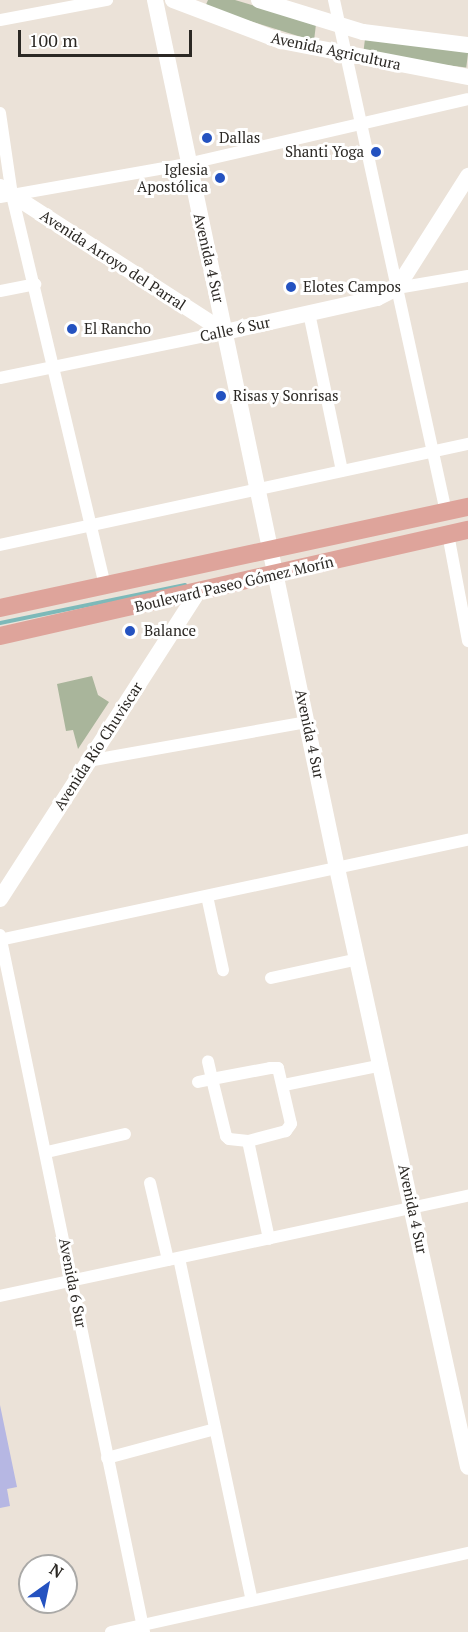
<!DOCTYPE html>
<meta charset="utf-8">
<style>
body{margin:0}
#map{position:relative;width:468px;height:1632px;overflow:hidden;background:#ebe2d8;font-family:"PT Serif",serif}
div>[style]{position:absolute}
.green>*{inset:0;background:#a9b59b;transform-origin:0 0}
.stream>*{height:4px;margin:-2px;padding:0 2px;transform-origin:2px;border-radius:2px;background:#7db9b9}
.building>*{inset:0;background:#b6b7e3}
.street>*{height:12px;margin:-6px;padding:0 6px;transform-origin:6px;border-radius:6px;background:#fff}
.secondary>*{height:16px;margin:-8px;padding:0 8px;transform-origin:8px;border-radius:8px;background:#fff}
.primary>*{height:18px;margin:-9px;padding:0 9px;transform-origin:9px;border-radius:9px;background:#dea49b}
.dots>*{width:16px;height:16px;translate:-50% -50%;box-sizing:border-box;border:3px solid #fff;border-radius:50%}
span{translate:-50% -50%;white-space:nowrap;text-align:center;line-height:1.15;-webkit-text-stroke:6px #fff;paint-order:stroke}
.street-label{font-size:15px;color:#2b2824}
.poi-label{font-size:15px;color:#2b2824}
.left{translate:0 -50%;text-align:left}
.right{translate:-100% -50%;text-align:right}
.north{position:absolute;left:18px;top:1554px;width:60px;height:60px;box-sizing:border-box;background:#fff;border:2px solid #aaa9a7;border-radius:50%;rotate:33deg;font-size:16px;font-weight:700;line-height:24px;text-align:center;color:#2b2824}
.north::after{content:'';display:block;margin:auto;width:21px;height:27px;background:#2452c0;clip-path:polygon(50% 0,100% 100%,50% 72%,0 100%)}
.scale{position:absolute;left:18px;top:30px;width:174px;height:27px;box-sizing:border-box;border:3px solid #2b2824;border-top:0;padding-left:8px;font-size:18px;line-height:21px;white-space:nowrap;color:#2b2824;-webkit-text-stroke:4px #fff;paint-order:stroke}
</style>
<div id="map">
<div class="green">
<i style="clip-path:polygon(208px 0,235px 0,316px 24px,314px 41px,205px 7px)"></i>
<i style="left:365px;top:39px;width:104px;height:16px;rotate:7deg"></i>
<i style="clip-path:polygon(92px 676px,98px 695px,109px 702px,78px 749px,73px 730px,66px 731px,57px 684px)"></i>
</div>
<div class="stream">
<i style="left:0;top:623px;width:189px;rotate:-11.6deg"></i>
</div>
<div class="building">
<i style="clip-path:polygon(0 1405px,17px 1487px,7px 1489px,10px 1506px,0 1508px)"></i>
</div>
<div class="street">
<i style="left:334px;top:0;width:524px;rotate:77.66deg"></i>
<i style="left:0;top:20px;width:109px;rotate:-10.6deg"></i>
<i style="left:0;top:113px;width:83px;rotate:81.7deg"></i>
<i style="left:12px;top:195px;width:402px;rotate:76.6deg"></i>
<i style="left:0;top:197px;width:190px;rotate:-10deg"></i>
<i style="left:187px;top:164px;width:288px;rotate:-13deg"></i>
<i style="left:397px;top:288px;width:72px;rotate:-9.6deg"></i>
<i style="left:0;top:291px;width:36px;rotate:-11deg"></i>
<i style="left:309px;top:313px;width:161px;rotate:78.2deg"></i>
<i style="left:0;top:378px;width:230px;rotate:-11.6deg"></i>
<i style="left:448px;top:534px;width:109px;rotate:79.4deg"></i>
<i style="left:0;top:545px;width:479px;rotate:-12.2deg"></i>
<i style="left:88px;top:761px;width:223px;rotate:-10.1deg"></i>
<i style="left:207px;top:896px;width:76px;rotate:77.8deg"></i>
<i style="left:0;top:935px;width:712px;rotate:78.33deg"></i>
<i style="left:0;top:940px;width:479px;rotate:-12.1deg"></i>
<i style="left:271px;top:978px;width:89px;rotate:-12.3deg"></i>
<i style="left:198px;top:1082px;width:14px;rotate:-12deg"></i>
<i style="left:212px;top:1079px;width:59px;rotate:-10.7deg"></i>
<i style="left:270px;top:1068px;width:8px"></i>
<i style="left:278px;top:1068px;width:57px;rotate:76.9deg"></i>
<i style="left:291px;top:1124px;width:9px;rotate:126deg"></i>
<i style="left:286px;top:1131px;width:39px;rotate:165deg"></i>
<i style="left:248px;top:1141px;width:19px;rotate:-174deg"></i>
<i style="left:229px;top:1139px;width:4px;rotate:-135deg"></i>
<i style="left:226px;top:1136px;width:59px;rotate:-103.8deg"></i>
<i style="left:212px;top:1079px;width:18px;rotate:-103deg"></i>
<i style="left:284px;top:1085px;width:100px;rotate:-11.5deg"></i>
<i style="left:248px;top:1141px;width:100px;rotate:77.9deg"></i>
<i style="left:47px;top:1152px;width:80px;rotate:-13deg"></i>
<i style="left:150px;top:1183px;width:79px;rotate:76.8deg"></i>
<i style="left:179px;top:1258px;width:350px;rotate:78deg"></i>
<i style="left:0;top:1296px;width:479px;rotate:-12.1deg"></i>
<i style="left:107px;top:1458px;width:112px;rotate:-15deg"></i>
<i style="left:111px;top:1632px;width:366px;rotate:-12.5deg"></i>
</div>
<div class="secondary">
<i style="left:155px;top:0;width:887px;rotate:78.16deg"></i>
<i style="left:337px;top:868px;width:613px;rotate:77.66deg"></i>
<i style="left:173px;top:0;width:116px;rotate:20.8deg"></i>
<i style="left:281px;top:41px;width:190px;rotate:10.9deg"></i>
<i style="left:259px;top:0;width:109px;rotate:17.1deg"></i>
<i style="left:363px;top:32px;width:106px;rotate:7.1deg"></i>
<i style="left:0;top:187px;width:268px;rotate:32.8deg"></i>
<i style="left:225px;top:332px;width:156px;rotate:-12.6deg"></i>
<i style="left:377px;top:298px;width:22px;rotate:-27deg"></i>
<i style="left:397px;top:288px;width:133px;rotate:-57.6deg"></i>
<i style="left:0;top:899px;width:364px;rotate:-57.2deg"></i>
</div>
<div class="primary">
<i style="left:0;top:608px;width:479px;rotate:-12.2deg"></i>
<i style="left:0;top:636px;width:480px;rotate:-12.8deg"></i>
</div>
<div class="dots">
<i style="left:207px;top:138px;background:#2452c0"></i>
<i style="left:376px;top:152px;background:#2452c0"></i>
<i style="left:220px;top:178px;background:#2452c0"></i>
<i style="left:291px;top:287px;background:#2452c0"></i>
<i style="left:72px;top:329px;background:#2452c0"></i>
<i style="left:221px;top:396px;background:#2452c0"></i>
<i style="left:130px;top:631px;background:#2452c0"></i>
</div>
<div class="street-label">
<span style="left:336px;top:51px;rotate:12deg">Avenida Agricultura</span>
<span style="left:209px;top:258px;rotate:77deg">Avenida 4 Sur</span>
<span style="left:113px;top:260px;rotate:33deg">Avenida Arroyo del Parral</span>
<span style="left:235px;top:329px;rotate:-12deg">Calle 6 Sur</span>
<span style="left:234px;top:584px;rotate:-13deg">Boulevard Paseo Gómez Morín</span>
<span style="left:310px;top:734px;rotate:78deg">Avenida 4 Sur</span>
<span style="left:98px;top:746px;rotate:-57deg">Avenida Río Chuviscar</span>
<span style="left:413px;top:1209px;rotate:78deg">Avenida 4 Sur</span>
<span style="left:73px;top:1283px;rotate:79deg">Avenida 6 Sur</span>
</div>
<div class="poi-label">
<span class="left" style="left:219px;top:138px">Dallas</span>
<span class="right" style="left:364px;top:152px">Shanti Yoga</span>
<span class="right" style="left:208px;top:178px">Iglesia<br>Apostólica</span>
<span class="left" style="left:303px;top:287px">Elotes Campos</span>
<span class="left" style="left:84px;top:329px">El Rancho</span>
<span class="left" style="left:233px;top:396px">Risas y Sonrisas</span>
<span class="left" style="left:144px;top:631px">Balance</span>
</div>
<div class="north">N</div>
<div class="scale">100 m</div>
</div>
